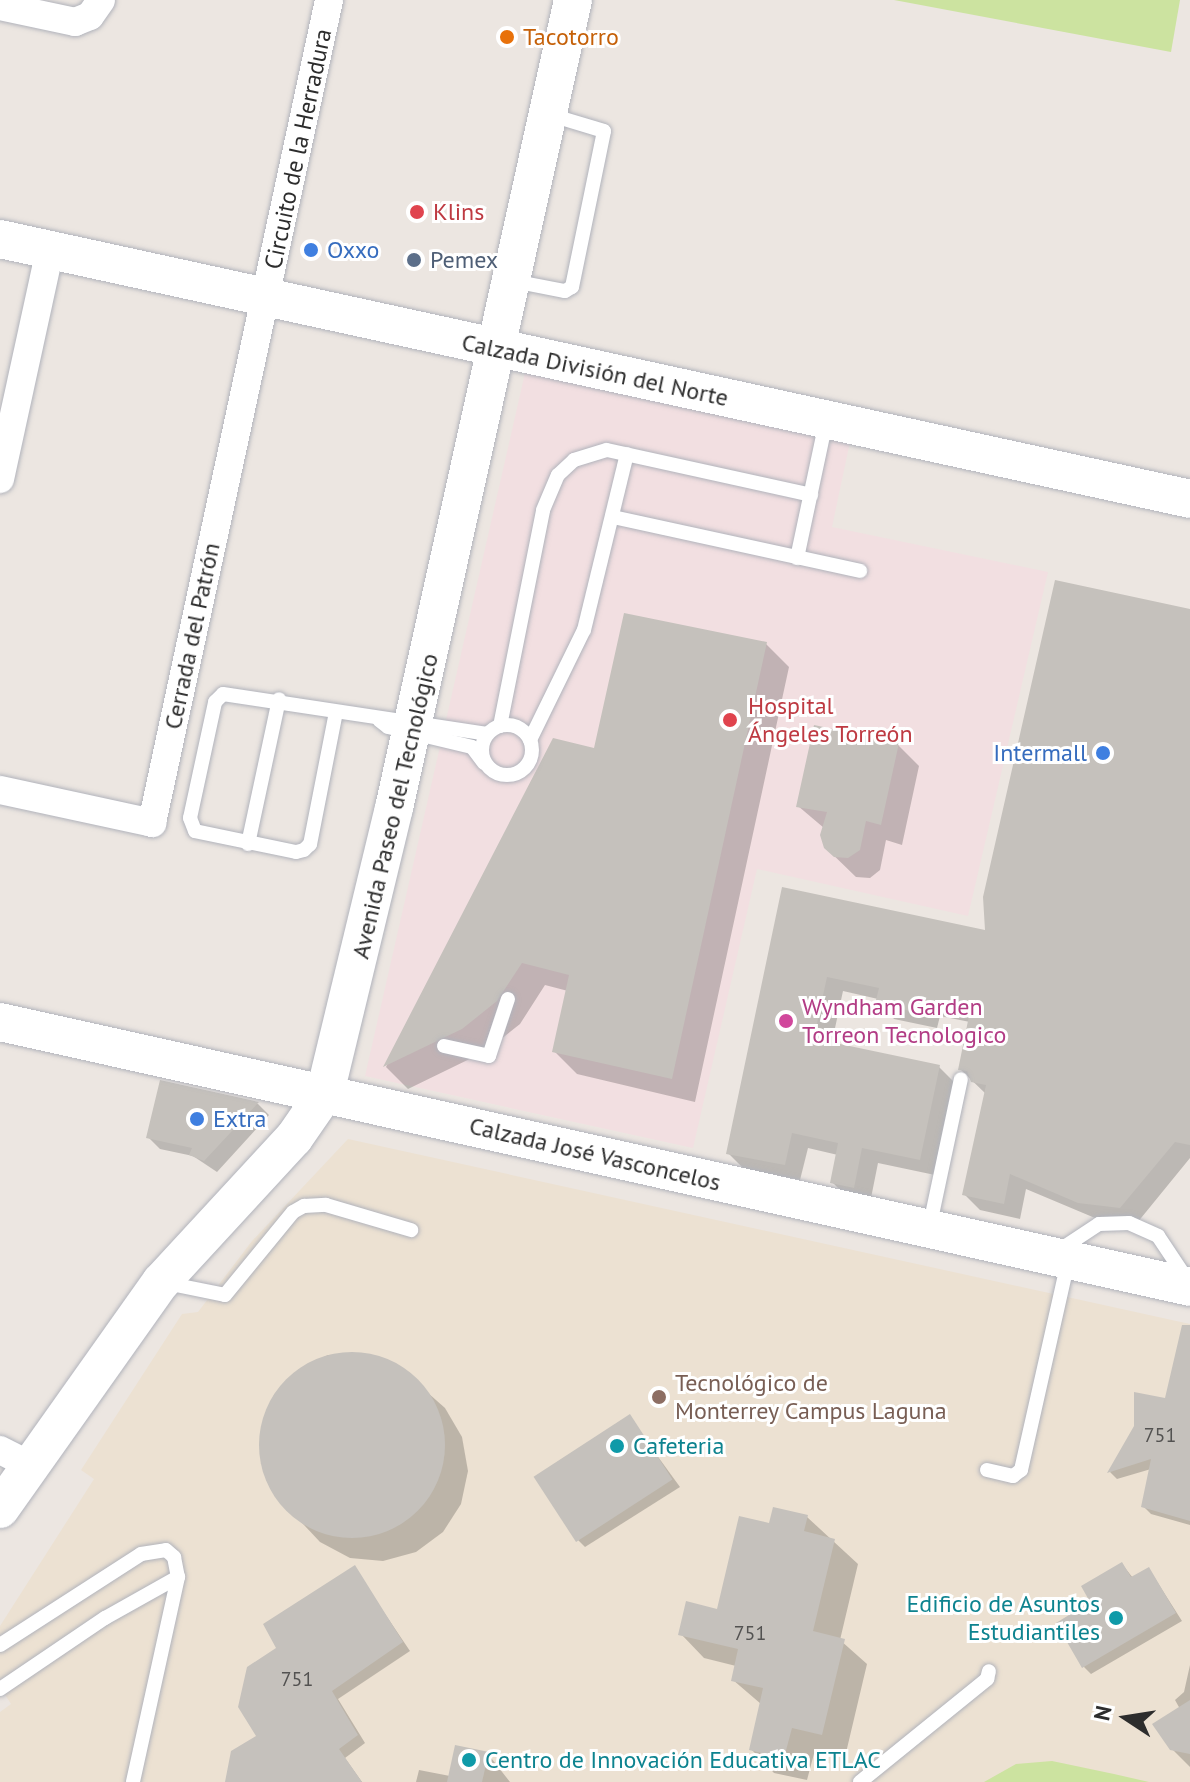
<!DOCTYPE html>
<meta charset="utf-8">
<style>
body{margin:0}
#map{position:relative;width:1190px;height:1782px;overflow:hidden;background:#ece6e1;font-family:"PT Sans",sans-serif}
div>[style]{position:absolute}
.education>*{inset:0;background:#ece1d2}
.medical>*{inset:0;background:#f2dfe1}
.pitch>*{inset:0;background:#cce3a0}
.shadow>*{inset:0;background:#0003}
.building>*{inset:0;background:#c5c1bc;transform-origin:0 0}
.round{border-radius:50%}
.roads{filter:drop-shadow(0 0 2px #b1b3bb) drop-shadow(0 0 2px #b1b3bb)}
.lane>*{height:14px;margin:-7px;padding:0 7px;transform-origin:7px;border-radius:7px;background:#fff}
.lane>.ring{margin:-7px;padding:0;box-sizing:content-box;background:none;border:14px solid #fff;border-radius:50%}
.street>*{height:28px;margin:-14px;padding:0 14px;transform-origin:14px;border-radius:14px;background:#fff}
.secondary>*{height:38px;margin:-19px;padding:0 19px;transform-origin:19px;border-radius:19px;background:#fff}
.dots>*{width:22px;height:22px;translate:-50% -50%;box-sizing:border-box;border:4px solid #fff;border-radius:50%}
span{translate:-50% -50%;white-space:nowrap;text-align:center;line-height:1.15;-webkit-text-stroke:6px #fff;paint-order:stroke}
.number-label{font-size:20px;color:#535251}
.number-label span{-webkit-text-stroke-width:0}
.food-label{font-size:24px;color:#c56008}
.left{translate:0 -50%;text-align:left}
.street-label{font-size:24px;color:#2d2d2d}
.health-label{font-size:24px;color:#be3a42}
.shop-label{font-size:24px;color:#366cbe}
.right{translate:-100% -50%;text-align:right}
.service-label{font-size:24px;color:#4e5e75}
.hotel-label{font-size:24px;color:#b23c85}
.education-label{font-size:24px;color:#785e54}
.culture-label{font-size:24px;color:#0d838f}
.north{position:absolute;left:1086px;top:1678px;width:80px;height:80px;-webkit-text-stroke:6px #fff;paint-order:stroke;rotate:282deg;font-size:22px;font-weight:700;line-height:32px;text-align:center;color:#2d2d2d}
.north::after{content:'';display:block;margin:auto;width:28px;height:36px;background:#2d2d2d;clip-path:polygon(50% 0,100% 100%,50% 72%,0 100%)}
</style>
<div id="map">
<div class="education">
<i style="clip-path:polygon(348px 1139px,1190px 1324px,1190px 1782px,0 1782px,0 1712px,11px 1704px,0 1687px,0 1626px,94px 1479px,81px 1470px,182px 1314px,198px 1312px,252px 1241px)"></i>
</div>
<div class="medical">
<i style="clip-path:polygon(525px 373px,850px 442px,832px 527px,1048px 572px,968px 916px,757px 869px,693px 1148px,365px 1076px)"></i>
</div>
<div class="pitch">
<i style="clip-path:polygon(894px 0,1180px 0,1171px 52px)"></i>
<i style="clip-path:polygon(1052px 1761px,1114px 1774px,1149px 1782px,984px 1782px,1016px 1764px)"></i>
</div>
<div class="shadow">
<i style="clip-path:polygon(1190px 611px,1190px 1158px,1137px 1223px,1095px 1218px,1026px 1189px,1020px 1219px,980px 1210px,964px 1194px,986px 1094px,960px 1069px,970px 1022px,940px 1016px,937px 1028px,894px 1019px,878px 999px,843px 991px,832px 1042px,836px 1046px,939px 1067px,955px 1083px,935px 1175px,878px 1163px,870px 1203px,848px 1198px,832px 1182px,838px 1155px,808px 1148px,800px 1180px,744px 1169px,728px 1153px,784px 890px,987px 933px)"></i>
<i style="clip-path:polygon(766px 644px,789px 667px,695px 1102px,577px 1074px,554px 1051px,568px 991px,545px 985px,520px 1024px,486px 1051px,408px 1089px,386px 1067px,554px 741px,595px 751px)"></i>
<i style="clip-path:polygon(898px 745px,919px 766px,902px 845px,886px 840px,880px 870px,870px 878px,856px 877px,825px 847px,824px 828px,798px 806px)"></i>
<i style="clip-path:polygon(162px 1083px,258px 1104px,269px 1115px,217px 1172px,193px 1156px,160px 1149px,148px 1137px)"></i>
<i style="clip-path:polygon(361px 1353px,394px 1363px,445px 1408px,462px 1437px,468px 1471px,461px 1504px,443px 1532px,416px 1552px,383px 1561px,350px 1558px,320px 1542px,273px 1492px,261px 1460px,262px 1426px,274px 1395px,298px 1370px,328px 1355px)"></i>
<i style="clip-path:polygon(1190px 1364px,1190px 1525px,1151px 1514px,1143px 1506px,1151px 1469px,1117px 1479px,1110px 1472px,1136px 1427px,1167px 1400px)"></i>
<i style="clip-path:polygon(629px 1417px,680px 1487px,585px 1547px,578px 1540px)"></i>
<i style="clip-path:polygon(807px 1517px,858px 1564px,840px 1640px,867px 1664px,845px 1757px,815px 1750px,807px 1780px,774px 1773px,751px 1749px,761px 1704px,733px 1680px,736px 1666px,704px 1658px,681px 1634px,719px 1611px,770px 1525px)"></i>
<i style="clip-path:polygon(1122px 1564px,1133px 1578px,1149px 1569px,1182px 1621px,1091px 1674px,1084px 1667px,1093px 1603px)"></i>
<i style="clip-path:polygon(354px 1568px,410px 1651px,338px 1699px,365px 1743px,345px 1758px,362px 1782px,227px 1782px,259px 1737px,278px 1649px)"></i>
<i style="clip-path:polygon(1190px 1665px,1190px 1767px,1172px 1749px,1180px 1709px,1175px 1700px,1184px 1692px)"></i>
<i style="clip-path:polygon(488px 1754px,510px 1782px,416px 1782px,419px 1770px,450px 1776px)"></i>
</div>
<div class="building">
<i style="clip-path:polygon(1055px 580px,1190px 609px,1190px 1145px,1175px 1142px,1120px 1208px,1078px 1203px,1010px 1174px,1004px 1204px,962px 1195px,986px 1085px,971px 1082px,967px 1071px,958px 1070px,970px 1011px,924px 1001px,921px 1013px,875px 1004px,879px 988px,827px 977px,816px 1028px,823px 1030px,821px 1040px,940px 1065px,920px 1160px,862px 1148px,854px 1188px,830px 1183px,838px 1143px,792px 1133px,785px 1165px,726px 1154px,782px 887px,985px 930px,983px 897px)"></i>
<i style="clip-path:polygon(624px 613px,767px 642px,672px 1079px,552px 1052px,569px 975px,522px 963px,497px 1001px,462px 1029px,383px 1067px,553px 738px,594px 748px)"></i>
<i style="clip-path:polygon(814px 725px,899px 743px,881px 825px,866px 821px,860px 850px,848px 858px,834px 857px,824px 848px,820px 835px,827px 812px,796px 807px)"></i>
<i style="clip-path:polygon(160px 1080px,259px 1102px,204px 1161px,189px 1155px,192px 1148px,146px 1138px)"></i>
<i style="clip-path:polygon(1182px 1325px,1190px 1325px,1190px 1521px,1141px 1507px,1151px 1459px,1107px 1473px,1134px 1426px,1134px 1392px,1165px 1398px)"></i>
<i class="round" style="left:259px;top:1352px;width:186px;height:186px"></i>
<i style="left:630px;top:1414px;width:78px;height:115px;rotate:57deg"></i>
<i style="clip-path:polygon(773px 1507px,808px 1515px,804px 1531px,835px 1539px,813px 1631px,845px 1639px,822px 1735px,792px 1728px,784px 1758px,749px 1750px,763px 1688px,731px 1681px,738px 1649px,678px 1635px,686px 1601px,717px 1609px,739px 1516px,769px 1523px)"></i>
<i style="clip-path:polygon(1122px 1562px,1131px 1577px,1149px 1567px,1176px 1613px,1082px 1668px,1056px 1623px,1090px 1602px,1081px 1586px)"></i>
<i style="clip-path:polygon(355px 1565px,403px 1642px,332px 1691px,358px 1735px,339px 1749px,362px 1782px,225px 1782px,231px 1751px,256px 1736px,238px 1707px,247px 1667px,276px 1648px,263px 1624px)"></i>
<i style="clip-path:polygon(1190px 1700px,1190px 1754px,1170px 1750px,1152px 1724px)"></i>
<i style="clip-path:polygon(455px 1745px,489px 1752px,482px 1782px,447px 1782px)"></i>
</div>
<div class="roads">
<div class="lane">
<i style="left:513px;top:281px;width:53px;rotate:10.9deg"></i>
<i style="left:565px;top:291px;width:8px;rotate:-30deg"></i>
<i style="left:572px;top:287px;width:159px;rotate:-78.4deg"></i>
<i style="left:604px;top:131px;width:55px;rotate:-163.2deg"></i>
<i style="left:613px;top:517px;width:253px;rotate:12.3deg"></i>
<i style="left:797px;top:558px;width:139px;rotate:-78deg"></i>
<i style="left:336px;top:712px;width:135px;rotate:101.1deg"></i>
<i style="left:310px;top:844px;width:8px;rotate:135deg"></i>
<i style="left:304px;top:850px;width:8px;rotate:166deg"></i>
<i style="left:296px;top:852px;width:103px;rotate:-168.3deg"></i>
<i style="left:195px;top:831px;width:14px;rotate:-111deg"></i>
<i style="left:190px;top:818px;width:119px;rotate:-77.8deg"></i>
<i style="left:215px;top:702px;width:11px;rotate:-45deg"></i>
<i style="left:223px;top:694px;width:267px;rotate:8.6deg"></i>
<i style="left:379px;top:720px;width:11px;rotate:38deg"></i>
<i style="left:388px;top:727px;width:86px;rotate:13.4deg"></i>
<i style="left:472px;top:747px;width:20px;rotate:53deg"></i>
<i class="ring" style="left:482px;top:725px;width:36px;height:36px"></i>
<i style="left:500px;top:726px;width:220px;rotate:-78.7deg"></i>
<i style="left:543px;top:510px;width:38px;rotate:-67deg"></i>
<i style="left:558px;top:475px;width:22px;rotate:-43deg"></i>
<i style="left:574px;top:460px;width:34px;rotate:-17deg"></i>
<i style="left:607px;top:450px;width:209px;rotate:12.4deg"></i>
<i style="left:530px;top:740px;width:123px;rotate:-63.9deg"></i>
<i style="left:584px;top:630px;width:181px;rotate:-76.3deg"></i>
<i style="left:248px;top:844px;width:148px;rotate:-77.9deg"></i>
<i style="left:444px;top:1046px;width:46px;rotate:12.5deg"></i>
<i style="left:489px;top:1056px;width:60px;rotate:-71.6deg"></i>
<i style="left:929px;top:1229px;width:153px;rotate:-78deg"></i>
<i style="left:1058px;top:1251px;width:49px;rotate:-33.4deg"></i>
<i style="left:1099px;top:1224px;width:30px;rotate:-2deg"></i>
<i style="left:1129px;top:1223px;width:32px;rotate:24deg"></i>
<i style="left:1158px;top:1236px;width:54px;rotate:56.3deg"></i>
<i style="left:166px;top:1283px;width:60px;rotate:11.5deg"></i>
<i style="left:225px;top:1295px;width:107px;rotate:-50.7deg"></i>
<i style="left:293px;top:1212px;width:13px;rotate:-29deg"></i>
<i style="left:304px;top:1206px;width:22px;rotate:-3deg"></i>
<i style="left:326px;top:1205px;width:89px;rotate:16.4deg"></i>
<i style="left:987px;top:1470px;width:27px;rotate:13deg"></i>
<i style="left:1013px;top:1476px;width:10px;rotate:-37deg"></i>
<i style="left:1021px;top:1470px;width:214px;rotate:-77.3deg"></i>
<i style="left:0;top:1645px;width:168px;rotate:-32.8deg"></i>
<i style="left:141px;top:1554px;width:25px;rotate:-9deg"></i>
<i style="left:166px;top:1550px;width:11px;rotate:41deg"></i>
<i style="left:174px;top:1557px;width:20px;rotate:79deg"></i>
<i style="left:178px;top:1577px;width:210px;rotate:102.4deg"></i>
<i style="left:0;top:1689px;width:127px;rotate:-34.1deg"></i>
<i style="left:105px;top:1618px;width:84px;rotate:-29.3deg"></i>
<i style="left:860px;top:1782px;width:164px;rotate:-39deg"></i>
<i style="left:987px;top:1679px;width:8px;rotate:-76deg"></i>
</div>
<div class="street">
<i style="left:0;top:6px;width:77px;rotate:12deg"></i>
<i style="left:75px;top:22px;width:16px;rotate:-22deg"></i>
<i style="left:90px;top:16px;width:19px;rotate:-55deg"></i>
<i style="left:0;top:479px;width:234px;rotate:-77.7deg"></i>
<i style="left:0;top:790px;width:156px;rotate:12.2deg"></i>
<i style="left:152px;top:823px;width:842px;rotate:-77.86deg"></i>
<i style="left:0;top:1450px;width:33px;rotate:27deg"></i>
</div>
<div class="secondary">
<i style="left:0;top:239px;width:1218px;rotate:12.32deg"></i>
<i style="left:0;top:1022px;width:1219px;rotate:12.55deg"></i>
<i style="left:0;top:1509px;width:278px;rotate:-54.7deg"></i>
<i style="left:161px;top:1282px;width:196px;rotate:-47.3deg"></i>
<i style="left:294px;top:1138px;width:55px;rotate:-55.4deg"></i>
<i style="left:325px;top:1093px;width:293px;rotate:-76.4deg"></i>
<i style="left:394px;top:808px;width:828px;rotate:-77.51deg"></i>
</div>
</div>
<div class="dots">
<i style="left:507px;top:37px;background:#e8710a"></i>
<i style="left:417px;top:212px;background:#e0444e"></i>
<i style="left:311px;top:250px;background:#3f7fe0"></i>
<i style="left:414px;top:260px;background:#5c6f8a"></i>
<i style="left:730px;top:720px;background:#e0444e"></i>
<i style="left:1103px;top:753px;background:#3f7fe0"></i>
<i style="left:786px;top:1021px;background:#d1479c"></i>
<i style="left:197px;top:1119px;background:#3f7fe0"></i>
<i style="left:659px;top:1397px;background:#8d6e63"></i>
<i style="left:617px;top:1446px;background:#0f9aa8"></i>
<i style="left:1116px;top:1618px;background:#0f9aa8"></i>
<i style="left:469px;top:1760px;background:#0f9aa8"></i>
</div>
<div class="number-label">
<span style="left:1160px;top:1435px">751</span>
<span style="left:750px;top:1633px">751</span>
<span style="left:297px;top:1679px">751</span>
</div>
<div class="food-label">
<span class="left" style="left:523px;top:37px">Tacotorro</span>
</div>
<div class="street-label">
<span style="left:298px;top:149px;rotate:-78deg">Circuito de la Herradura</span>
<span style="left:595px;top:370px;rotate:12deg">Calzada División del Norte</span>
<span style="left:192px;top:636px;rotate:-78deg">Cerrada del Patrón</span>
<span style="left:395px;top:806px;rotate:-77deg">Avenida Paseo del Tecnológico</span>
<span style="left:595px;top:1154px;rotate:13deg">Calzada José Vasconcelos</span>
</div>
<div class="health-label">
<span class="left" style="left:433px;top:212px">Klins</span>
<span class="left" style="left:748px;top:720px">Hospital<br>Ángeles Torreón</span>
</div>
<div class="shop-label">
<span class="left" style="left:327px;top:250px">Oxxo</span>
<span class="right" style="left:1087px;top:753px">Intermall</span>
<span class="left" style="left:213px;top:1119px">Extra</span>
</div>
<div class="service-label">
<span class="left" style="left:430px;top:260px">Pemex</span>
</div>
<div class="hotel-label">
<span class="left" style="left:802px;top:1021px">Wyndham Garden<br>Torreon Tecnologico</span>
</div>
<div class="education-label">
<span class="left" style="left:675px;top:1397px">Tecnológico de<br>Monterrey Campus Laguna</span>
</div>
<div class="culture-label">
<span class="left" style="left:633px;top:1446px">Cafeteria</span>
<span class="right" style="left:1100px;top:1618px">Edificio de Asuntos<br>Estudiantiles</span>
<span class="left" style="left:485px;top:1760px">Centro de Innovación Educativa ETLAC</span>
</div>
<div class="north">N</div>
</div>
